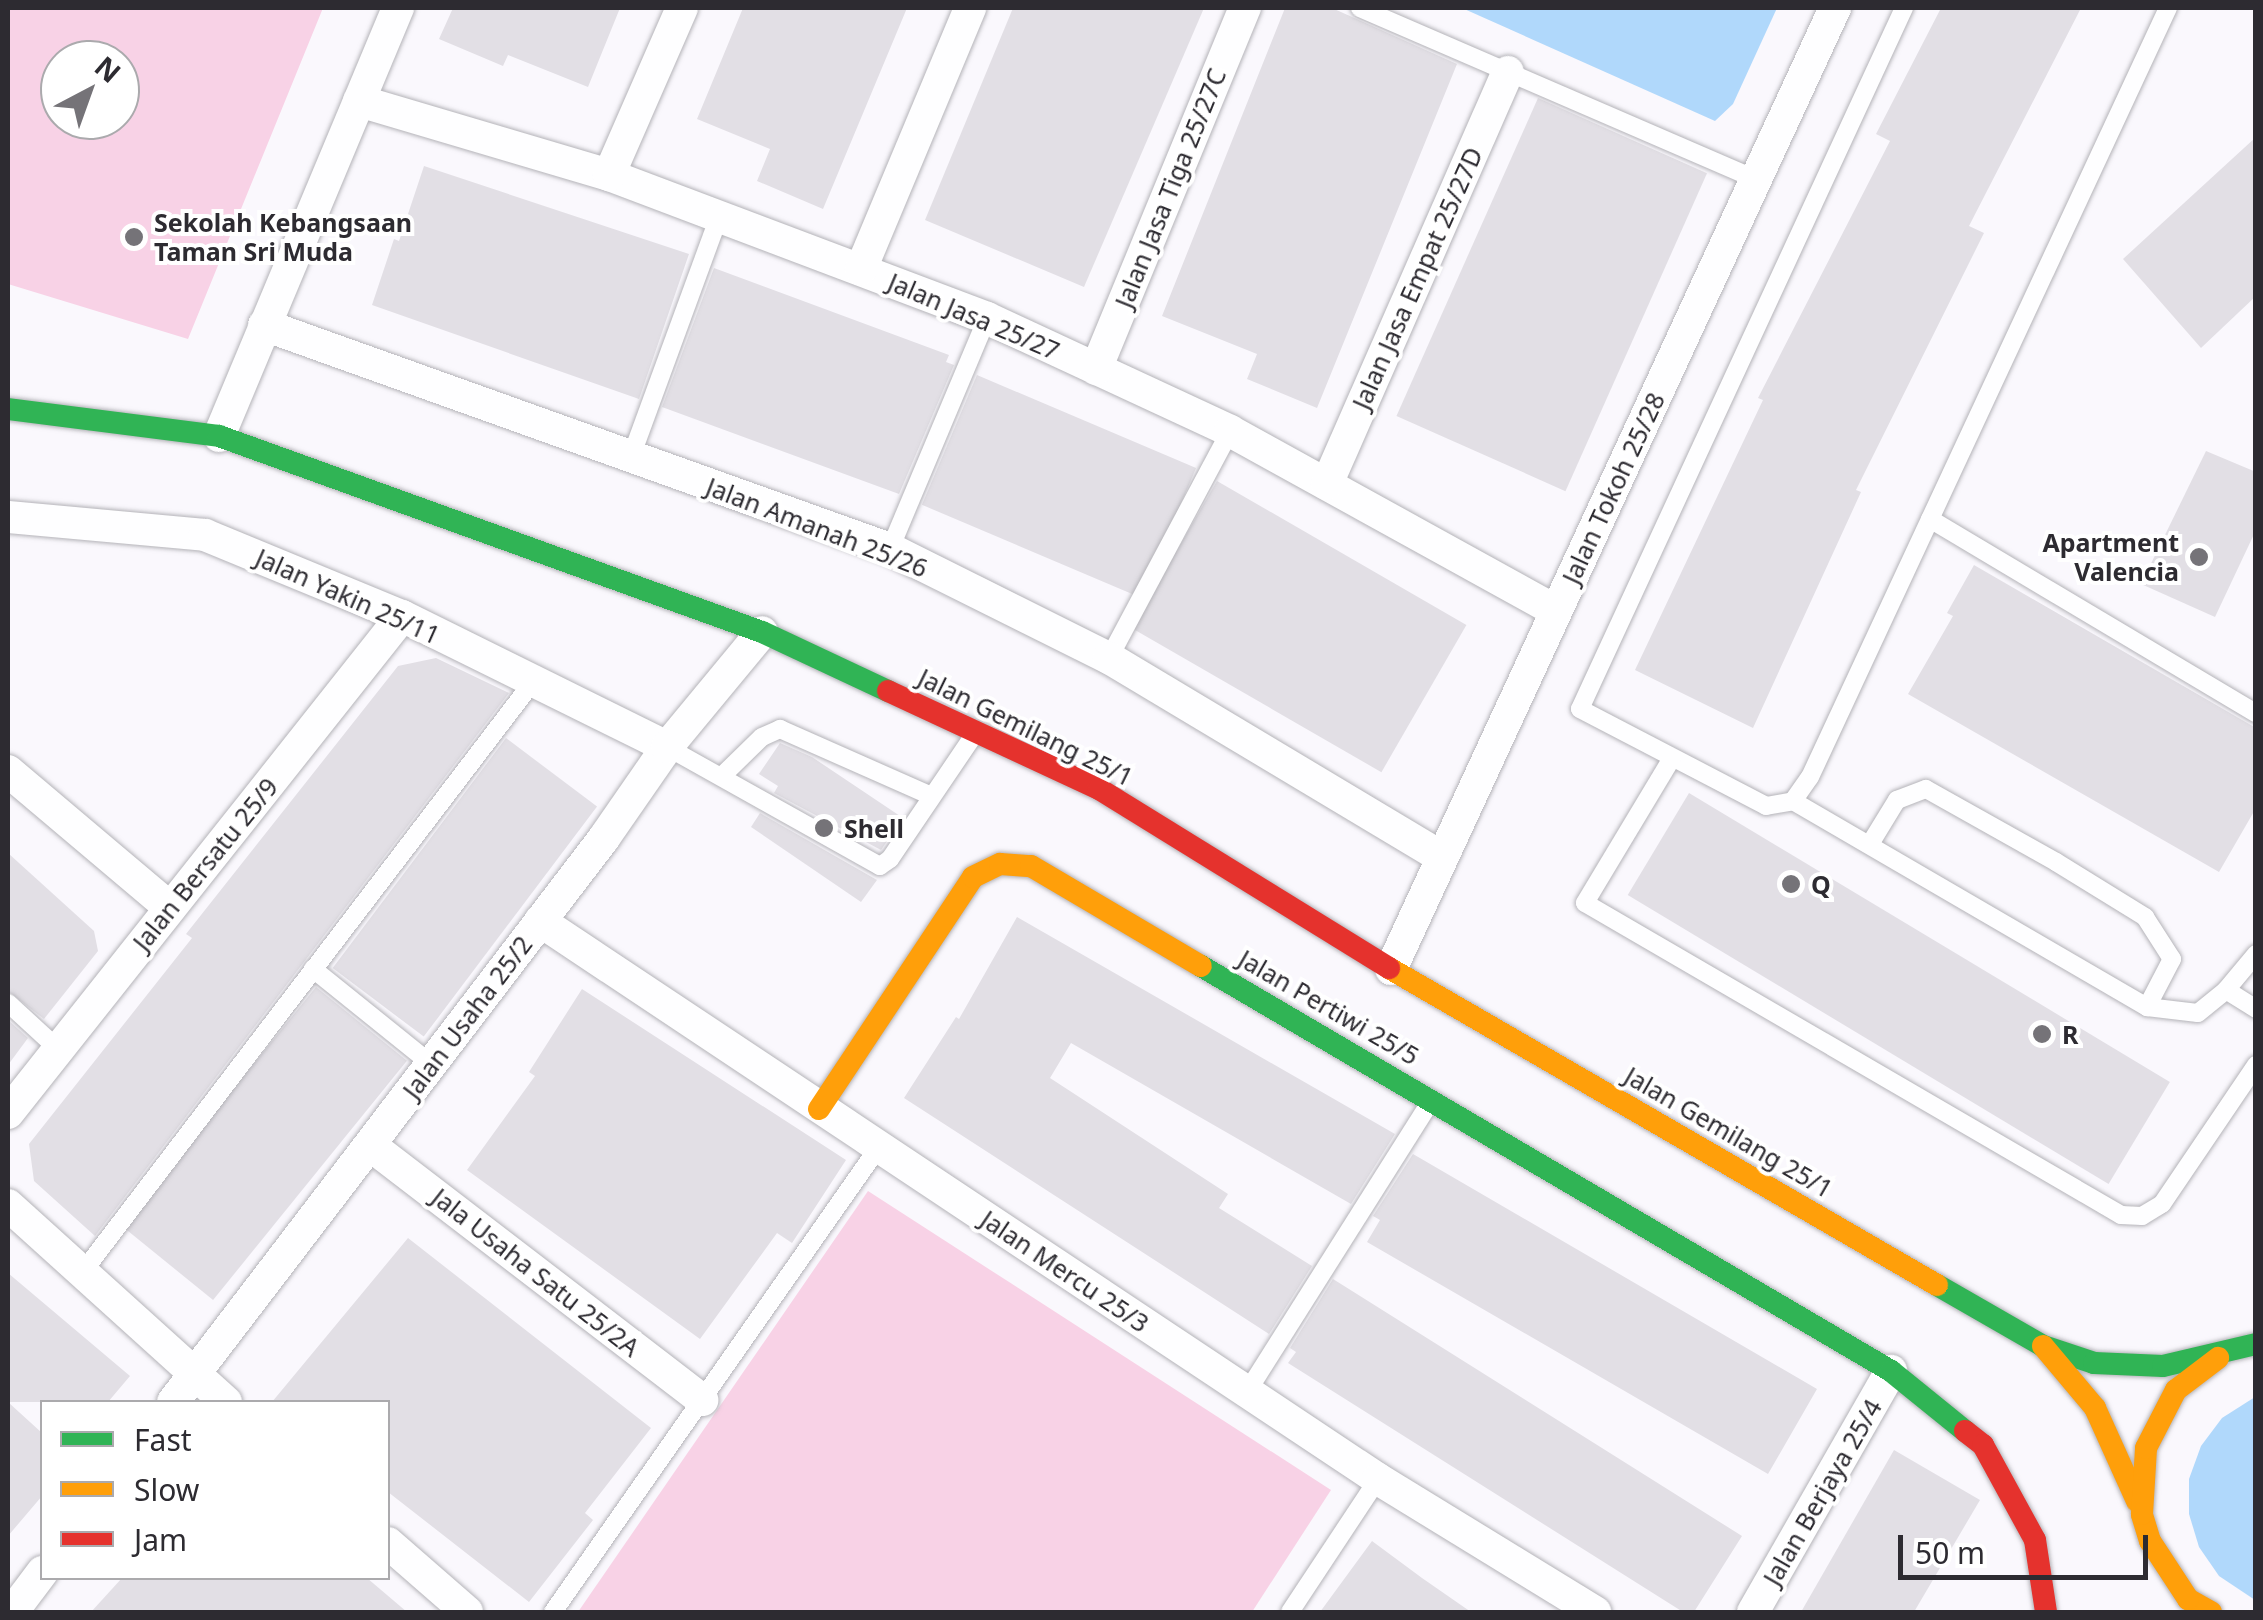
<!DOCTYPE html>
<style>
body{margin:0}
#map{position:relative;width:2263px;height:1620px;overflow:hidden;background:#faf8fd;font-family:"Noto Sans",sans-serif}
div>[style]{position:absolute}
.green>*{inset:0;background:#f8d2e6}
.water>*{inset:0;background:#b0d8fb}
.building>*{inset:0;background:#e2dfe5;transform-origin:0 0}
.roads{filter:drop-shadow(0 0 2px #b4b3b8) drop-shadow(0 0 2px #b4b3b8)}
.lane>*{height:18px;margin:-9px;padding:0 9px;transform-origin:9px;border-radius:9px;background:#fefeff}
.street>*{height:32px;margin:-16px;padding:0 16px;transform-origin:16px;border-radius:16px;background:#fefeff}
.fast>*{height:22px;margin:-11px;padding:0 11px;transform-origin:11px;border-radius:11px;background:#30b455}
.slow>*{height:22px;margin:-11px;padding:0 11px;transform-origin:11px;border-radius:11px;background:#ff9f0a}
.jam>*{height:22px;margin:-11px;padding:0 11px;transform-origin:11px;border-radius:11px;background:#e5322d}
.dots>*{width:28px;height:28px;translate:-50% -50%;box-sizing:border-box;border:5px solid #fff;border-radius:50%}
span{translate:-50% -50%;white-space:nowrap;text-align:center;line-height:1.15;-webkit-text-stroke:8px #fff;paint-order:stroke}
.street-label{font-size:25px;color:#2d2b31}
.poi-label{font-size:25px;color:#2d2b31;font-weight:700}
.left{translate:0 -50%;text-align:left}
.right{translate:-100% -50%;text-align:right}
.frame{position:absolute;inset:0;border:10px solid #2d2b31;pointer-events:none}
.legend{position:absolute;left:40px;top:1400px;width:350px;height:180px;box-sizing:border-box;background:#fff;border:2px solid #abaaad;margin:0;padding:12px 18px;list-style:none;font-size:30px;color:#2d2b31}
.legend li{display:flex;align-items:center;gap:20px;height:50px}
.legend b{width:50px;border:2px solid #abaaad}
.north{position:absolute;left:40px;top:40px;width:100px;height:100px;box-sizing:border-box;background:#fff;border:2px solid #abaaad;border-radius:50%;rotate:41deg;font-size:28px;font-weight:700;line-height:40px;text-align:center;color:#2d2b31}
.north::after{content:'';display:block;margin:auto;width:35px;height:45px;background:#757378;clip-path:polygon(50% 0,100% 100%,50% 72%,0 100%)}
.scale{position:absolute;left:1898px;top:1535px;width:250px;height:45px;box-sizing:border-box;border:5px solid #2d2b31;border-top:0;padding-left:12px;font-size:30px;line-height:35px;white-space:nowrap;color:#2d2b31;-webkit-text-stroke:8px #fff;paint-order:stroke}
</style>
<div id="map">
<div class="green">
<i style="clip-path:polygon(evenodd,8px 8px,323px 8px,188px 339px,8px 284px,8px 8px,60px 60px,120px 60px,120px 120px,60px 120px,60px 60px)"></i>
<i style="clip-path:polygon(868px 1191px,1331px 1490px,1252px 1612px,578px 1612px)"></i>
</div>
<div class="water">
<i style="clip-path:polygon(1462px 8px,1777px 8px,1733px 104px,1715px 121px)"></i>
<i style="clip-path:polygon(2255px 1397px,2256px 1397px,2255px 1600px,2219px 1576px,2199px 1547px,2189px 1514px,2189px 1479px,2201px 1446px,2222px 1418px)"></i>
</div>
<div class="building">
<i style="clip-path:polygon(453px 8px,620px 8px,588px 87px,508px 55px,503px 66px,439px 39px)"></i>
<i style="clip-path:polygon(743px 8px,907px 8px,823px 209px,757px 181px,770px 149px,697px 119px)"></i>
<i style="clip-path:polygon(1013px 8px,1204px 8px,1084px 287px,925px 220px)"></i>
<i style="clip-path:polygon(1285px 8px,1332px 8px,1457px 64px,1317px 408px,1247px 379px,1257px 354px,1162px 316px)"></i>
<i style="clip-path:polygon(1941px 8px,2081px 8px,1969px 226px,1984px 233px,1856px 490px,1861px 492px,1753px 728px,1635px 670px,1763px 400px,1758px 398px,1890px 141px,1876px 134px)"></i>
<i style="left:1538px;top:98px;width:185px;height:348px;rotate:24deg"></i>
<i style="clip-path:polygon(2256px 137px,2256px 296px,2201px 348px,2123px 259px)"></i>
<i style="clip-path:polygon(424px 166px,689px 254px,639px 399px,372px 305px,394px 239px,399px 241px)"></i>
<i style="clip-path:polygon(714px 268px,949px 355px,946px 362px,954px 365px,899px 494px,662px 407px)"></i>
<i style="left:977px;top:375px;width:238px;height:141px;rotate:23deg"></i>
<i style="clip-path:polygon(2206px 451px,2256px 472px,2256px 530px,2215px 617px,2141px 584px)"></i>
<i style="left:1217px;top:481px;width:288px;height:170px;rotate:30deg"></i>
<i style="clip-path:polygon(1974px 565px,2256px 728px,2256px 808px,2219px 872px,1908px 694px,1953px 616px,1947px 613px)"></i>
<i style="clip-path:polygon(436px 658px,509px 693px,95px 1236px,34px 1181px,29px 1144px,192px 938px,186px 934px,398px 666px)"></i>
<i style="left:506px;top:738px;width:114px;height:288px;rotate:37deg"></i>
<i style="clip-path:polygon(780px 743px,812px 757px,903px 818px,881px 850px,774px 793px,778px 786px,759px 774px)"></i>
<i style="left:1689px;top:793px;width:561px;height:119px;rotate:31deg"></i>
<i style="clip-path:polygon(760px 813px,877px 880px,861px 902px,751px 827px)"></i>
<i style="clip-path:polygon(8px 853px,94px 931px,98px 951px,44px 1019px,8px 991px)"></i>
<i style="clip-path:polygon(1017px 917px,1395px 1134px,1351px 1204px,1071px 1043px,1050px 1078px,1228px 1194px,1219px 1208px,1312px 1266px,1269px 1334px,904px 1098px,956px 1017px,959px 1019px)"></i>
<i style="left:316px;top:987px;width:117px;height:308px;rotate:39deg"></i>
<i style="clip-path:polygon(582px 989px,846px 1160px,792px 1243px,777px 1233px,700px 1339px,467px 1170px,535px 1076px,529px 1072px)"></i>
<i style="clip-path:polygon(8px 1020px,28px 1038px,8px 1065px)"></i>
<i style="clip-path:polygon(1413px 1154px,1817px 1389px,1768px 1474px,1367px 1242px,1380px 1220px,1373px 1216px)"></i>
<i style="clip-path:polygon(408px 1238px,651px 1428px,585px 1513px,593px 1520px,529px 1602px,388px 1492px,388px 1402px,272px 1402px)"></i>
<i style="clip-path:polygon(8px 1273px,130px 1376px,108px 1402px,8px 1402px,42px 1433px,42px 1496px,8px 1536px)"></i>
<i style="clip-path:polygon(1333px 1279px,1742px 1536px,1694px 1612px,1683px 1612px,1288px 1363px,1296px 1352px,1290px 1348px)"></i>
<i style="clip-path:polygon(1894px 1450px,1980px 1500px,1914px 1612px,1801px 1612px)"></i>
<i style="clip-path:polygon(1372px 1541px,1422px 1578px,1471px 1612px,1320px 1612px)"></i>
<i style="clip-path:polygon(122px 1578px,367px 1578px,407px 1612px,91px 1612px)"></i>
</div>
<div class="roads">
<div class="lane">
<i style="left:1360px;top:8px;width:430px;rotate:23.4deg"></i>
<i style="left:1904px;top:8px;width:772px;rotate:114.81deg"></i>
<i style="left:1580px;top:709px;width:210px;rotate:27.5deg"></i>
<i style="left:1766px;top:806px;width:27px;rotate:-10deg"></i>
<i style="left:1793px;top:801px;width:410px;rotate:30.2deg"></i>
<i style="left:2147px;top:1007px;width:51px;rotate:6.7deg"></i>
<i style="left:2198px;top:1013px;width:36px;rotate:-39deg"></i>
<i style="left:2226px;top:990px;width:47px;rotate:-50.2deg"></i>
<i style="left:631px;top:457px;width:259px;rotate:-69.9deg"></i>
<i style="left:1930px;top:519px;width:379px;rotate:30.8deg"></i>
<i style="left:890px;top:549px;width:251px;rotate:-67.2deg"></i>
<i style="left:1109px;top:658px;width:257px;rotate:-61.9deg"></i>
<i style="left:667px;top:747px;width:244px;rotate:29.2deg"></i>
<i style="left:880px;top:866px;width:12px;rotate:-35deg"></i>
<i style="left:890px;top:859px;width:153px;rotate:-55.9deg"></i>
<i style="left:1672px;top:758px;width:169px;rotate:121deg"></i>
<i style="left:1585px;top:903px;width:620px;rotate:30.2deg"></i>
<i style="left:2121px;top:1215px;width:21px;rotate:3deg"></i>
<i style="left:2142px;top:1216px;width:23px;rotate:-31deg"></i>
<i style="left:2162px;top:1204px;width:168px;rotate:-55.9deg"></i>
<i style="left:723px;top:775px;width:54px;rotate:-44.3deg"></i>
<i style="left:762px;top:737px;width:20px;rotate:-24deg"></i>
<i style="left:780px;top:729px;width:165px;rotate:23.9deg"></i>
<i style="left:1793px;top:801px;width:29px;rotate:-55deg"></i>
<i style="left:1810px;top:777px;width:848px;rotate:-65.04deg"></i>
<i style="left:1870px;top:844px;width:52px;rotate:-58.5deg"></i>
<i style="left:1897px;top:800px;width:31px;rotate:-21deg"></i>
<i style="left:1926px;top:789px;width:149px;rotate:29.3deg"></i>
<i style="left:2056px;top:862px;width:105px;rotate:31.7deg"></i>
<i style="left:2145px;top:917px;width:50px;rotate:57.3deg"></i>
<i style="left:2172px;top:959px;width:54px;rotate:117.5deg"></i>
<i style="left:313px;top:969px;width:151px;rotate:38.8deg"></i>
<i style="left:2226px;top:990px;width:36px;rotate:32deg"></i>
<i style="left:8px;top:1003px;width:68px;rotate:42.6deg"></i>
<i style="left:82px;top:1273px;width:742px;rotate:-52.67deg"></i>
<i style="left:1247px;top:1392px;width:344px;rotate:-57.7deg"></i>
<i style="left:553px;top:1612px;width:566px;rotate:-54.99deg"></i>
<i style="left:1290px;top:1612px;width:159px;rotate:-56.5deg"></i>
</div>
<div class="street">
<i style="left:359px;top:101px;width:261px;rotate:16.5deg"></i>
<i style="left:609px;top:175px;width:404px;rotate:20.7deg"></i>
<i style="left:987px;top:318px;width:268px;rotate:24.9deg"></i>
<i style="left:1230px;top:431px;width:372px;rotate:28.9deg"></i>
<i style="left:609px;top:175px;width:182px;rotate:-66.4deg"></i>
<i style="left:861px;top:269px;width:283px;rotate:-67.3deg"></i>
<i style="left:264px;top:325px;width:665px;rotate:19.69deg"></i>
<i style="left:890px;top:549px;width:245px;rotate:26.5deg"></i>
<i style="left:1109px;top:658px;width:388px;rotate:30.9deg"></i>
<i style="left:1096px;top:369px;width:391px;rotate:-67.6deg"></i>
<i style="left:219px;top:436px;width:464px;rotate:-67.3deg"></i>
<i style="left:1327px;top:484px;width:450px;rotate:-66.3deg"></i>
<i style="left:8px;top:517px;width:198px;rotate:5.2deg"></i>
<i style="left:205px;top:535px;width:213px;rotate:22.4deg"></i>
<i style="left:402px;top:616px;width:296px;rotate:26.3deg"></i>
<i style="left:8px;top:771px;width:212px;rotate:40.2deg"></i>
<i style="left:540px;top:921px;width:1007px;rotate:33.66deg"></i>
<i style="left:1378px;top:1479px;width:255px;rotate:31.5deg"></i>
<i style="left:1391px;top:969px;width:1059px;rotate:-65.2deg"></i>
<i style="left:8px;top:1113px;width:634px;rotate:-51.59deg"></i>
<i style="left:370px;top:1145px;width:419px;rotate:37.5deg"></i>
<i style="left:8px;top:1205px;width:294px;rotate:42.1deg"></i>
<i style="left:173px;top:1402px;width:710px;rotate:-52.61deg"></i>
<i style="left:604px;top:838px;width:111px;rotate:-55.3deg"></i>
<i style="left:667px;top:747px;width:149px;rotate:-50.4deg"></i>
<i style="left:388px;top:1543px;width:105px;rotate:41.1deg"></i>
<i style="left:19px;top:1603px;width:39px;rotate:-53deg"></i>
<i style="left:1753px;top:1612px;width:278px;rotate:-60.2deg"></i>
</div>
<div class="fast">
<i style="left:8px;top:409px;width:213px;rotate:7.3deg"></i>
<i style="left:219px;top:436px;width:577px;rotate:19.85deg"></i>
<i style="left:762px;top:632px;width:139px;rotate:25.1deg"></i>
<i style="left:1201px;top:966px;width:800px;rotate:30.41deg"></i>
<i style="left:1891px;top:1371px;width:95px;rotate:39deg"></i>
<i style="left:1937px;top:1285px;width:122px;rotate:29.9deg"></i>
<i style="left:2043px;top:1346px;width:54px;rotate:18.4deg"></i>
<i style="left:2094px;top:1363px;width:69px;rotate:2.5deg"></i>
<i style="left:2163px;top:1366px;width:96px;rotate:-13.3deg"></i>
</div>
<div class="slow">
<i style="left:1389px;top:968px;width:633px;rotate:30.05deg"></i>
<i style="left:819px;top:1109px;width:278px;rotate:-56.4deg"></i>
<i style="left:973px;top:877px;width:30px;rotate:-26deg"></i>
<i style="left:1000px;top:864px;width:31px;rotate:4deg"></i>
<i style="left:1031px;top:866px;width:197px;rotate:30.5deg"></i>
<i style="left:2043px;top:1346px;width:81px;rotate:50deg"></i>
<i style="left:2095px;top:1408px;width:102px;rotate:65.7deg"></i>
<i style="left:2211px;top:1612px;width:26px;rotate:-151deg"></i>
<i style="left:2188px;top:1599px;width:69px;rotate:-123.2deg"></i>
<i style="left:2150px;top:1541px;width:28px;rotate:-107deg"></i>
<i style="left:2142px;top:1514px;width:66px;rotate:-86.5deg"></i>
<i style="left:2146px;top:1448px;width:65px;rotate:-62.7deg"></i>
<i style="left:2176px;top:1390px;width:53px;rotate:-37.3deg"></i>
</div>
<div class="jam">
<i style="left:888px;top:691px;width:233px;rotate:24.9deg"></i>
<i style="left:1099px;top:789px;width:341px;rotate:31.7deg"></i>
<i style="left:1965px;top:1431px;width:23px;rotate:38deg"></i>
<i style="left:1983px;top:1445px;width:108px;rotate:61.3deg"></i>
<i style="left:2035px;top:1540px;width:73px;rotate:81.3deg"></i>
</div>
</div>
<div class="dots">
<i style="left:134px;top:237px;background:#757378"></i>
<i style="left:2199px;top:557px;background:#757378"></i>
<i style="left:824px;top:828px;background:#757378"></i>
<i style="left:1791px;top:884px;background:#757378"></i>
<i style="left:2042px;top:1034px;background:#757378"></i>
</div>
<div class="street-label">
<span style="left:1170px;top:188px;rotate:-68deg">Jalan Jasa Tiga 25/27C</span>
<span style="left:1417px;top:278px;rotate:-66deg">Jalan Jasa Empat 25/27D</span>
<span style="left:974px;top:316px;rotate:23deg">Jalan Jasa 25/27</span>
<span style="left:1613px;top:488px;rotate:-65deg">Jalan Tokoh 25/28</span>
<span style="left:817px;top:527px;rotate:21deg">Jalan Amanah 25/26</span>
<span style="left:348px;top:596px;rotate:24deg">Jalan Yakin 25/11</span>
<span style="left:1026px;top:727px;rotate:26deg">Jalan Gemilang 25/1</span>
<span style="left:205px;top:864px;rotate:-51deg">Jalan Bersatu 25/9</span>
<span style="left:1329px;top:1007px;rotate:30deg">Jalan Pertiwi 25/5</span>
<span style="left:467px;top:1017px;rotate:-53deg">Jalan Usaha 25/2</span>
<span style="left:1729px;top:1132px;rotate:30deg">Jalan Gemilang 25/1</span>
<span style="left:1065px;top:1271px;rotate:34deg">Jalan Mercu 25/3</span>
<span style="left:536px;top:1272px;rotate:38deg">Jala Usaha Satu 25/2A</span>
<span style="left:1822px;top:1492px;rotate:-60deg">Jalan Berjaya 25/4</span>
</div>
<div class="poi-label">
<span class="left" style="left:154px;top:237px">Sekolah Kebangsaan<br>Taman Sri Muda</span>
<span class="right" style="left:2179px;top:557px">Apartment<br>Valencia</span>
<span class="left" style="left:844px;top:828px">Shell</span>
<span class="left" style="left:1811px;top:884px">Q</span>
<span class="left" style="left:2062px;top:1034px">R</span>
</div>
<div class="frame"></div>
<ul class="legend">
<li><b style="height:12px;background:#30b455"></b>Fast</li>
<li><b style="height:12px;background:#ff9f0a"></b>Slow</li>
<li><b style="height:12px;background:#e5322d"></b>Jam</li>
</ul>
<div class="north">N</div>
<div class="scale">50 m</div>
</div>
